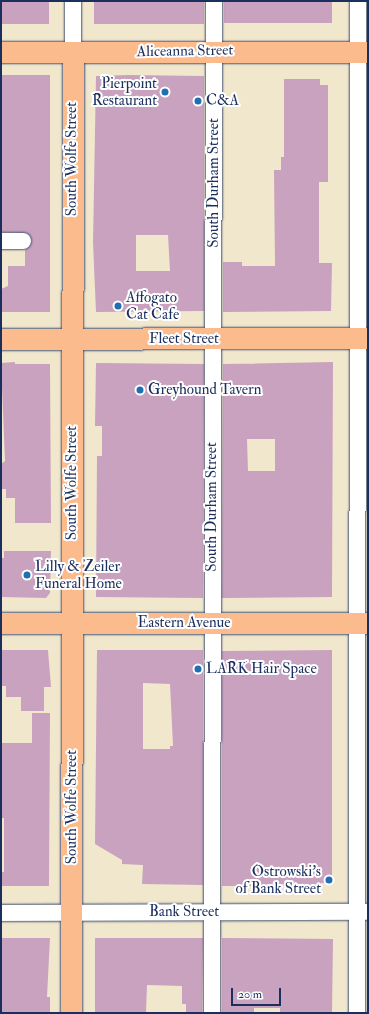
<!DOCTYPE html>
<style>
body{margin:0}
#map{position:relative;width:369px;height:1014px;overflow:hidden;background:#f1e7cd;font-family:"IM FELL Double Pica",serif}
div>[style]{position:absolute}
.building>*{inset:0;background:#c9a2bf;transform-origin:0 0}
.roads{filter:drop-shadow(0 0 1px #3b4b6f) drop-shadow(0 0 1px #3b4b6f)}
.minor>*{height:16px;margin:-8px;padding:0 8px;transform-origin:8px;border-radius:8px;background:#fff}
.major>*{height:21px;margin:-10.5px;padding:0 10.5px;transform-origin:10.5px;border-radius:10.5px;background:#fbbb8d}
.dots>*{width:11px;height:11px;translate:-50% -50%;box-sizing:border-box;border:2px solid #fff;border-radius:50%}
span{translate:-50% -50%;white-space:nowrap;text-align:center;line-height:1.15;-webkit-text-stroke:4px #fff;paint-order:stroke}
.street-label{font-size:15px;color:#1b2f5e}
.poi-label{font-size:15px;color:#1b2f5e}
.right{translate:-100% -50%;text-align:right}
.left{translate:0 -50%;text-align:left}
.frame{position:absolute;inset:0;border:2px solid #1b2f5e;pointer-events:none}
.scale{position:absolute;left:231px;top:988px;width:50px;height:18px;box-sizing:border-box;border:2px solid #1b2f5e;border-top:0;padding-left:5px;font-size:12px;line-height:14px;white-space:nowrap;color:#1b2f5e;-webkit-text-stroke:3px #fff;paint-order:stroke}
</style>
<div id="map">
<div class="building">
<i style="left:1px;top:1px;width:48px;height:23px"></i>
<i style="left:94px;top:1px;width:110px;height:23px"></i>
<i style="left:224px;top:1px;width:108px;height:22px"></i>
<i style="clip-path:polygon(1px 75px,50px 75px,50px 312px,1px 312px,1px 289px,8px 286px,8px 266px,25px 266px,25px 250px,32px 241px,27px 233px,1px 232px)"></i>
<i style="clip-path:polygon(evenodd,128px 75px,204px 76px,204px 311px,96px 312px,93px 243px,96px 76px,128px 75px,136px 235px,168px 235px,170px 271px,136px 271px,136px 235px)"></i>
<i style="clip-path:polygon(284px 79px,320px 79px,320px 85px,328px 85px,328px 182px,319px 182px,319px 263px,332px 263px,331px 311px,223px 312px,223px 262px,242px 262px,242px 266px,275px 266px,274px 170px,281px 170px,281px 157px,284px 157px)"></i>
<i style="clip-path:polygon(15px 362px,15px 364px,50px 364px,51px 523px,15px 523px,15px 498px,6px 498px,6px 489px,1px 489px,1px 464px,5px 461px,1px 363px)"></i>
<i style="clip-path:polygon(evenodd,333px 362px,332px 597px,222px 598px,223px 364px,333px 362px,247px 439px,275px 439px,275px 471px,248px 471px,247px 439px)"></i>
<i style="clip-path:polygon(96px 363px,204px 364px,203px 598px,96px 597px,97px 456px,102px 456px,102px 426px,95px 426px)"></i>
<i style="clip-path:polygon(4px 551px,51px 551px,50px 593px,46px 598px,1px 597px,1px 558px,4px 558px)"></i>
<i style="clip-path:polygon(1px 650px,48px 650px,51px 687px,44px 687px,44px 711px,21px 711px,21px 697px,6px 697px,6px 686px,1px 686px)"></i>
<i style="clip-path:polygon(evenodd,97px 650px,203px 650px,203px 885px,142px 884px,143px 865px,122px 864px,122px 860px,95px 844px,97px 650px,143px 683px,170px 684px,173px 746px,170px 746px,170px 749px,143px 749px,143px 683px)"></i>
<i style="clip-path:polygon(332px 650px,332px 883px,321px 883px,321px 886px,222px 886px,222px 651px)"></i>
<i style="clip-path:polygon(32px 713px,50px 713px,49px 886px,1px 886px,1px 872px,4px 872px,4px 818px,1px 818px,1px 743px,32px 743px)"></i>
<i style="clip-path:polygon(1px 938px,50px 938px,47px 997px,50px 997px,50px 1013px,1px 1013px)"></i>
<i style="clip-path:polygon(95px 938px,203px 938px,202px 1013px,186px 1013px,186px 1004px,182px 1004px,182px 986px,147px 985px,146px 1013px,95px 1013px)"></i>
<i style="clip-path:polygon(222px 938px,333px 939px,332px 1013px,280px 1013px,280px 1008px,254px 1008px,254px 1013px,222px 1013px)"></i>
</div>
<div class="roads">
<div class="minor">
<i style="left:73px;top:52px;width:51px;rotate:-90deg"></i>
<i style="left:1px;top:241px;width:22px"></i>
<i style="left:1px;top:913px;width:365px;rotate:-0.2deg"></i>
<i style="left:212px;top:1013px;width:1012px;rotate:-89.89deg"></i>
<i style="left:357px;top:1013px;width:1012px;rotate:-89.94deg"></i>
</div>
<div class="major">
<i style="left:1px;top:52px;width:367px"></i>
<i style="left:1px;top:339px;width:367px;rotate:-0.2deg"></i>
<i style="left:1px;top:623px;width:367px"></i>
<i style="left:71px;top:1013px;width:961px;rotate:-89.88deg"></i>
</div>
</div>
<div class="dots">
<i style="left:165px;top:92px;background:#1f6fb2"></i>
<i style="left:198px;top:101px;background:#1f6fb2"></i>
<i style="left:118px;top:306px;background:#1f6fb2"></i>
<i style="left:140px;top:390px;background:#1f6fb2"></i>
<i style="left:27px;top:575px;background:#1f6fb2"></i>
<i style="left:198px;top:669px;background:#1f6fb2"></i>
<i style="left:329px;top:880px;background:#1f6fb2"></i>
</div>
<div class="street-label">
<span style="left:185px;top:51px;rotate:-1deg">Aliceanna Street</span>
<span style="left:72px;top:159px;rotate:-90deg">South Wolfe Street</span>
<span style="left:214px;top:183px;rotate:-90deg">South Durham Street</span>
<span style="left:184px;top:339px">Fleet Street</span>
<span style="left:72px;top:483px;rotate:-90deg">South Wolfe Street</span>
<span style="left:212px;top:507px;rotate:-90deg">South Durham Street</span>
<span style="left:184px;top:623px">Eastern Avenue</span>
<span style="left:72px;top:807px;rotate:-90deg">South Wolfe Street</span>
<span style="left:184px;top:912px">Bank Street</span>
</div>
<div class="poi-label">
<span class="right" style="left:157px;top:92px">Pierpoint<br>Restaurant</span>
<span class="left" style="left:206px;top:101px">C&amp;A</span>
<span class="left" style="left:126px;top:306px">Affogato<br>Cat Cafe</span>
<span class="left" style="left:148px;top:390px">Greyhound Tavern</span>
<span class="left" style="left:35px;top:575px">Lilly &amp; Zeiler<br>Funeral Home</span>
<span class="left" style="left:206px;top:669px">LARK Hair Space</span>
<span class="right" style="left:321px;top:880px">Ostrowski's<br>of Bank Street</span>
</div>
<div class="frame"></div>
<div class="scale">20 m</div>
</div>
